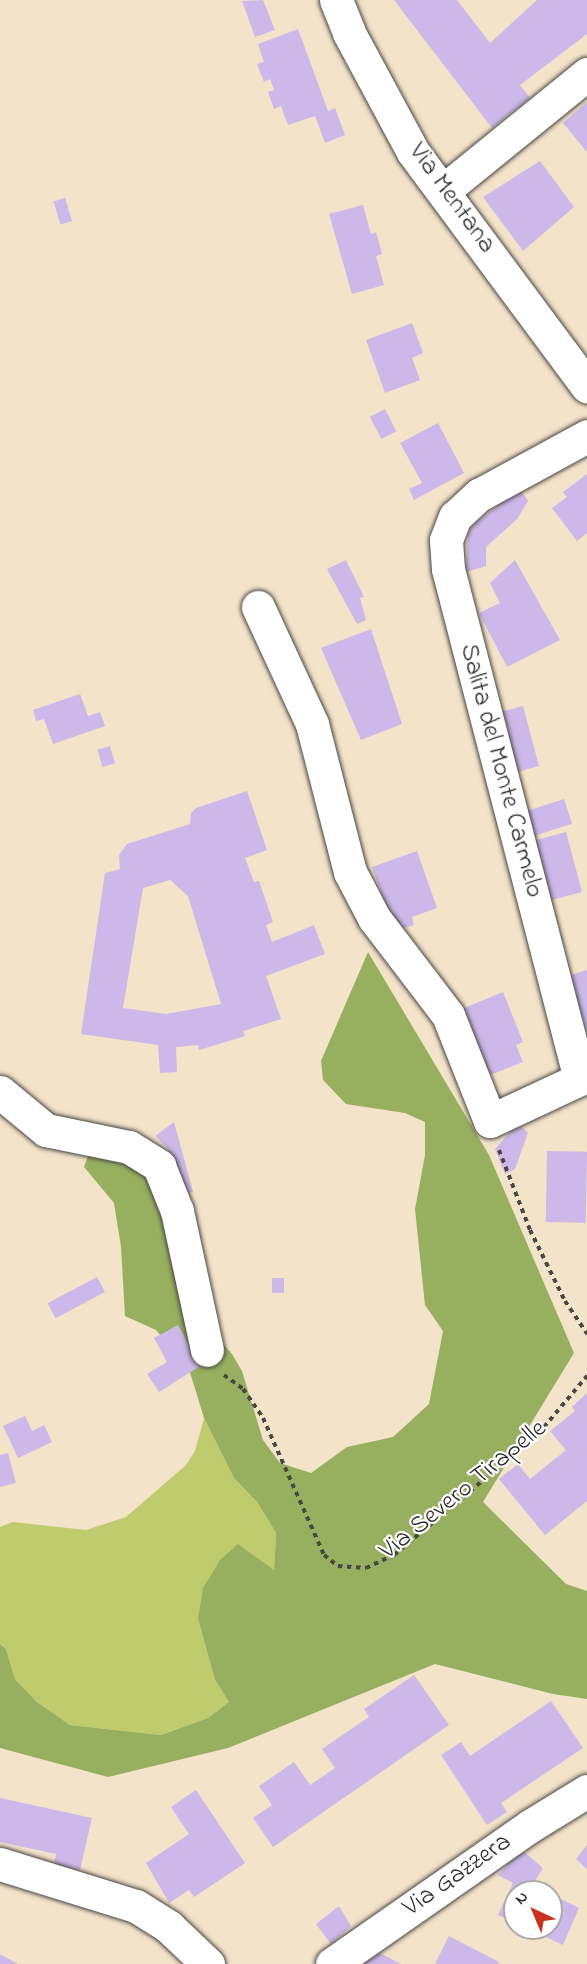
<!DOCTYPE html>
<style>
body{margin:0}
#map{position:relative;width:587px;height:1964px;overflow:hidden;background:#f3e3c9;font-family:"Indie Flower",sans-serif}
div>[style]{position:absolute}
.green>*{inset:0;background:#bfcc6d}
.forest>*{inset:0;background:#97b060}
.building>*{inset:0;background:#ccb8e9;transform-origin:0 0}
.path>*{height:4px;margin-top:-2px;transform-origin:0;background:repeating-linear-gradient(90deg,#494743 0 4.5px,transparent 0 9px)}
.roads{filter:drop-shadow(0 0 2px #494743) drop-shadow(0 0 2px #494743)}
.minor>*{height:33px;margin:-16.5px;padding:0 16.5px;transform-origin:16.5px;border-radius:16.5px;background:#fff}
span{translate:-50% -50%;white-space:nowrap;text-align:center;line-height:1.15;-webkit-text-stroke:4.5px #fff;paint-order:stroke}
.street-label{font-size:26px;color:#2b2b2b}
.north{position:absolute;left:503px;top:1880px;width:60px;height:60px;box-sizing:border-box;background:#fff;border:2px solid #aaa;border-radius:50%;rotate:316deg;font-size:16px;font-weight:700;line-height:24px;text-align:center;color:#2b2b2b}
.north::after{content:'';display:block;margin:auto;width:21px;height:27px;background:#c8321e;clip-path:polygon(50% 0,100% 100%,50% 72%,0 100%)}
</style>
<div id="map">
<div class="green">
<i style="clip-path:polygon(204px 1418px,234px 1478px,257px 1502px,276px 1533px,274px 1570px,198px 1619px,215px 1680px,229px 1702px,208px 1718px,161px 1735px,70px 1725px,37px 1702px,15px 1679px,6px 1649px,0 1644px,0 1527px,13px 1522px,86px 1530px,126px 1517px,186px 1465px,195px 1451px)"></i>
</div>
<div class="forest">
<i style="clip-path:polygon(368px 952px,489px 1155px,574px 1353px,483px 1502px,566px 1584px,587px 1591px,587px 1699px,553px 1694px,435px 1664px,228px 1748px,108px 1777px,0 1748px,0 1644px,6px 1649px,15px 1679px,37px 1702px,70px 1725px,161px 1735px,208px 1718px,229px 1702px,215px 1680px,198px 1619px,203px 1588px,220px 1560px,238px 1544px,274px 1570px,276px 1533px,257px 1502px,234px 1478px,204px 1418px,189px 1369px,156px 1330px,125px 1316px,121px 1247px,114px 1203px,84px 1167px,95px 1136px,137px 1133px,167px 1224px,170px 1257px,200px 1319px,232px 1354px,242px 1371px,263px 1440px,280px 1463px,311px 1473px,347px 1447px,393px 1437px,429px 1404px,443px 1331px,425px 1305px,415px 1209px,425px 1155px,425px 1122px,405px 1113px,346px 1104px,323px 1080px,321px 1061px)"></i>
</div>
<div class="building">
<i style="clip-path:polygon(263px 0,275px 30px,255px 37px,242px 1px)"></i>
<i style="clip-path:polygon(394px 0,457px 0,490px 43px,537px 0,587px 0,587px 34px,520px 85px,530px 98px,492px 128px)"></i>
<i style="clip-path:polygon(298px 29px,328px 111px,335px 108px,345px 135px,325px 143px,315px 116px,288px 125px,281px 106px,274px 109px,268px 92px,274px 90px,270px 79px,264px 82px,257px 64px,264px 62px,258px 44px)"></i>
<i style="clip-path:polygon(587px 102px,587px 152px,563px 123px)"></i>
<i style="clip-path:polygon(540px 161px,574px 207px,523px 251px,483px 197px)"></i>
<i style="left:65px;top:198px;width:24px;height:12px;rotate:73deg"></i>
<i style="clip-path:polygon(363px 205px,371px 234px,376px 232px,382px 254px,376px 256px,384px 285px,352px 294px,329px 214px)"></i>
<i style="clip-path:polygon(412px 323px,423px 353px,412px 358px,420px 380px,385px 393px,366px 340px)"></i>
<i style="left:385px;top:409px;width:25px;height:17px;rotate:63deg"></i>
<i style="clip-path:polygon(438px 423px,464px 473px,414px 500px,409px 489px,422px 483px,400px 443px)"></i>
<i style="clip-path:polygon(587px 474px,587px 533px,577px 541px,552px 508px,567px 497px,563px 492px)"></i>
<i style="clip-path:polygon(520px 489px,528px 501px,517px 519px,486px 547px,486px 566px,466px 572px,468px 534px,475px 523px)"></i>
<i style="clip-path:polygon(346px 560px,364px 597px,360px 598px,366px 620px,357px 624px,327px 569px)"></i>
<i style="clip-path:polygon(515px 560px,560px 640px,507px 667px,479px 613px,500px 603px,490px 583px)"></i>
<i style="clip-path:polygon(371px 629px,402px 724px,361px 740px,321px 648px)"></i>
<i style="clip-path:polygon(80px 694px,88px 716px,100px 712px,105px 726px,53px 744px,44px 719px,36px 721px,33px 710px)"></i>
<i style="clip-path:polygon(523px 706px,539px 766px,506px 775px,500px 712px)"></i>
<i style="left:110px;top:746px;width:18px;height:13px;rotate:74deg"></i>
<i style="clip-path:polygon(evenodd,247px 791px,267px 850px,245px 858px,254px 882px,259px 881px,273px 922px,266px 925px,272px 942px,314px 925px,325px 954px,266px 976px,281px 1019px,243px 1031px,245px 1036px,199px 1050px,198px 1045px,176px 1047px,177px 1072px,160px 1073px,158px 1045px,81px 1034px,105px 873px,120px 869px,119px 855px,127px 844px,190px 824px,191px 813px,196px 808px,247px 791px,170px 880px,188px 896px,221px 1004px,166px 1014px,123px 1008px,143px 888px,170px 880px)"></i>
<i style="left:564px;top:799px;width:26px;height:48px;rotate:72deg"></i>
<i style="left:566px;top:832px;width:62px;height:44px;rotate:75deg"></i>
<i style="clip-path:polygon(417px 851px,437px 908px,412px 917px,414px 925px,395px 931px,372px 867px)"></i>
<i style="clip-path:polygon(587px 970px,587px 1030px,586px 1030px,583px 1019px,579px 1020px,567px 976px)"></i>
<i style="clip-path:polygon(503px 992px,523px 1042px,516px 1045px,523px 1062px,490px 1075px,462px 1009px)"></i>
<i style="clip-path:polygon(174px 1122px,193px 1192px,177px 1195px,168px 1149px,155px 1136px)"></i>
<i style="clip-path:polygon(518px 1123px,528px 1133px,515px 1169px,505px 1174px,495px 1149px)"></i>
<i style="left:547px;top:1151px;width:40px;height:71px;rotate:1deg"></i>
<i style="left:97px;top:1277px;width:17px;height:56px;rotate:62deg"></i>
<i style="left:272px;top:1278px;width:12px;height:15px"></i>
<i style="clip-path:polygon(178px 1325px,200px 1366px,159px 1392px,147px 1374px,167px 1362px,154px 1338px)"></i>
<i style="clip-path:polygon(587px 1393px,587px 1501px,545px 1535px,499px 1479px,518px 1464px,530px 1479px,566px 1450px,550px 1431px,575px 1411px,572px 1407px)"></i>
<i style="clip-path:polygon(25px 1416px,32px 1431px,44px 1425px,52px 1442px,18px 1458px,3px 1426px)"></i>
<i style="clip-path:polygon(8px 1453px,16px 1483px,0 1487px,0 1455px)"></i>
<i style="clip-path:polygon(414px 1675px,449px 1725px,273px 1847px,253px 1818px,272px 1805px,259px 1786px,294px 1762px,310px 1785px,335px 1768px,322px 1749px,369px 1717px,364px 1709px)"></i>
<i style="clip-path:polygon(551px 1701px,583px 1748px,501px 1803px,507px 1812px,487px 1825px,441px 1755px,461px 1742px,470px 1756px)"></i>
<i style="clip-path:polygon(196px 1790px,245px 1863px,194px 1897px,189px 1890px,169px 1903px,146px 1863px,189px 1834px,171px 1807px)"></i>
<i style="clip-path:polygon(0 1798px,92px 1818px,80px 1870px,54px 1865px,56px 1854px,0 1842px)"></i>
<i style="clip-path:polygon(587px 1845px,587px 1869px,576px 1859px)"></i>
<i style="clip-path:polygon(522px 1850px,543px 1868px,532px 1886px,546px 1892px,515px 1892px,515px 1923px,498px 1915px,513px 1883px,498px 1875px)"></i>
<i style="clip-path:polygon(551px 1894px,579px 1908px,563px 1945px,527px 1928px,551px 1928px)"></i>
<i style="clip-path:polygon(339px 1906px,351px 1926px,331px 1944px,316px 1924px)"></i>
<i style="clip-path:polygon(449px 1936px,499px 1962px,498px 1964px,435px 1964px)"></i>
<i style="clip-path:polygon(372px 1949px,401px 1964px,351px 1964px)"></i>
<i style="clip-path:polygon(0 1954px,18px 1964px,0 1964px)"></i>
</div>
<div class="path">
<i style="left:499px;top:1150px;width:86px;rotate:68.8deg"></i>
<i style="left:530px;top:1230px;width:79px;rotate:63.8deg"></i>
<i style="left:565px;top:1301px;width:40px;rotate:56deg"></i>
<i style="left:224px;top:1375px;width:24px;rotate:36deg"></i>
<i style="left:243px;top:1389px;width:35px;rotate:55deg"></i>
<i style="left:263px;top:1418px;width:150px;rotate:66deg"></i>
<i style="left:324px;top:1555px;width:18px;rotate:38deg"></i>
<i style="left:338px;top:1566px;width:28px;rotate:4deg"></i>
<i style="left:366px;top:1568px;width:31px;rotate:-25deg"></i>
<i style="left:394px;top:1555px;width:131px;rotate:-40deg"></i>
<i style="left:494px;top:1471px;width:67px;rotate:-41.3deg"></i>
<i style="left:544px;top:1427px;width:67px;rotate:-49.9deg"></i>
</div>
<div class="roads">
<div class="minor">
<i style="left:336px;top:0;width:35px;rotate:68deg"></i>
<i style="left:349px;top:33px;width:135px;rotate:61.7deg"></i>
<i style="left:413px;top:152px;width:292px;rotate:53.4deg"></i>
<i style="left:443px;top:191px;width:186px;rotate:-39.1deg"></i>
<i style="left:258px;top:607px;width:129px;rotate:65.2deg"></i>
<i style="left:312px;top:724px;width:153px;rotate:75.6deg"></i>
<i style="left:350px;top:872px;width:52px;rotate:62.4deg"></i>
<i style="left:374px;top:918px;width:122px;rotate:52.7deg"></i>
<i style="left:448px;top:1015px;width:114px;rotate:68.4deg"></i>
<i style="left:490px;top:1121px;width:99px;rotate:-25deg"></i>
<i style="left:580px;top:1079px;width:527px;rotate:-104.51deg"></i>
<i style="left:448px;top:569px;width:29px;rotate:-94deg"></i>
<i style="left:446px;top:540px;width:25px;rotate:-69deg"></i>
<i style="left:455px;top:517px;width:33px;rotate:-43deg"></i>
<i style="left:479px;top:495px;width:123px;rotate:-28.6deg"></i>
<i style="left:0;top:1092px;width:60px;rotate:39.6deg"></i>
<i style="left:46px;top:1130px;width:85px;rotate:11.6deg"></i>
<i style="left:129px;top:1147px;width:36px;rotate:32deg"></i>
<i style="left:159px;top:1166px;width:48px;rotate:68.2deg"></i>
<i style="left:177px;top:1211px;width:142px;rotate:77.8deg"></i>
<i style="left:0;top:1864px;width:142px;rotate:17.2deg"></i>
<i style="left:136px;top:1906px;width:39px;rotate:32deg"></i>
<i style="left:169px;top:1927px;width:54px;rotate:43.5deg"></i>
<i style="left:332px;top:1964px;width:241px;rotate:-34.9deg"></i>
<i style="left:530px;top:1826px;width:67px;rotate:-31.6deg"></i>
</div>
</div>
<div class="street-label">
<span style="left:451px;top:199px;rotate:54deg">Via Mentana</span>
<span style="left:500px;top:771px;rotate:75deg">Salita del Monte Carmelo</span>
<span style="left:464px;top:1491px;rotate:-39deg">Via Severo Tirapelle</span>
<span style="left:458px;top:1876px;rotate:-35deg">Via Gazzera</span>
</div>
<div class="north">N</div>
</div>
